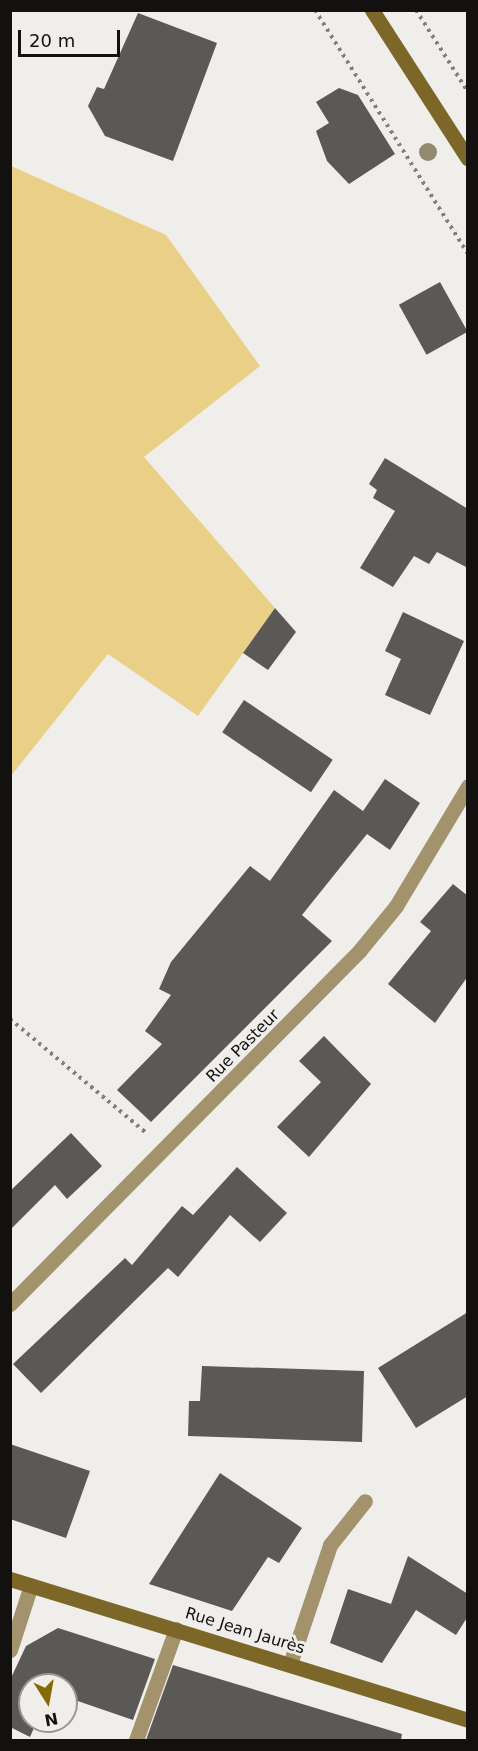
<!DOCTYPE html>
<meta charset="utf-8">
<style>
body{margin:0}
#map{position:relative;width:478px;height:1751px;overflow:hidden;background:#efeeea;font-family:"DejaVu Sans",sans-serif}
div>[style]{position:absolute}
.green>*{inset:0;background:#eacf87}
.building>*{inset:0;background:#5a5956;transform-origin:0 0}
.path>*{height:4px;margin-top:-2px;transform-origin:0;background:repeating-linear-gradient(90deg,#81807d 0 3px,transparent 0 7.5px)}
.lane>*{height:15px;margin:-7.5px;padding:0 7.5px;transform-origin:7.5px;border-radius:7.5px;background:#a2936c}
.street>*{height:15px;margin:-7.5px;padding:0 7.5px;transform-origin:7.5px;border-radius:7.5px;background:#a2936c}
.secondary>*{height:15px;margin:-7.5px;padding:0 7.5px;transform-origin:7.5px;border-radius:7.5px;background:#7d6728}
.trees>*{width:18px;height:18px;margin:-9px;border-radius:50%;background:#92896f}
span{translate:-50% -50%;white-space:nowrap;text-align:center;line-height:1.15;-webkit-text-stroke:6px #efeeea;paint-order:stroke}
.street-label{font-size:16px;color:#121110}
.frame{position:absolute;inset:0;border:12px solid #121110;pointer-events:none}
.north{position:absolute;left:18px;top:1673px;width:60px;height:60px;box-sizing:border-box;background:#efeeea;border:2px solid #979693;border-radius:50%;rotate:169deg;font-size:16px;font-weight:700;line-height:24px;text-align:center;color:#121110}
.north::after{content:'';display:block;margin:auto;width:21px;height:27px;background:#876a05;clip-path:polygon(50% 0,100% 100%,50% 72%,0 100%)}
.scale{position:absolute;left:18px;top:30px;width:102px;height:27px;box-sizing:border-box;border:3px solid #121110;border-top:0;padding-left:8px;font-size:18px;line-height:21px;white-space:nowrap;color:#121110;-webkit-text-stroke:4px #efeeea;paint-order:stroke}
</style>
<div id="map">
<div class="green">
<i style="clip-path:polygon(11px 166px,166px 235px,260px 366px,144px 457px,275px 608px,198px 716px,108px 654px,11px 776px)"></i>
</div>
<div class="building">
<i style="clip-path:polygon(138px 13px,217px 43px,173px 161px,105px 136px,88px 106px,97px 87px,104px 89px)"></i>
<i style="clip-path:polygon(339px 88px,358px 95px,395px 154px,349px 184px,327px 161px,316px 131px,329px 123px,316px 102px)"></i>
<i style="left:440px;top:282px;width:57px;height:47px;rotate:61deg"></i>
<i style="clip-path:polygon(385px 458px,468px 509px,468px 568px,437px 552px,429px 564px,414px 556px,393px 587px,360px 568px,395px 511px,373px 498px,377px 490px,369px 484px)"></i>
<i style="clip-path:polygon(275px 608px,296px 632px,268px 670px,243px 653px)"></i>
<i style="clip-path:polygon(403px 612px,464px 641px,430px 715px,385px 695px,401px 659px,385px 651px)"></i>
<i style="left:244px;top:700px;width:107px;height:39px;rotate:34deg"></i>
<i style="clip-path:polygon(385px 779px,420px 803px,390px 850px,367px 834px,302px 915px,332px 941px,151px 1122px,117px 1090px,162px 1044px,145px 1031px,171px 995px,159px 989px,171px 962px,250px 866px,270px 881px,334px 790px,363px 811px)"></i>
<i style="clip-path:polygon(453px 884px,468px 896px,468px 976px,435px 1023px,388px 984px,431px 931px,420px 922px)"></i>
<i style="clip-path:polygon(324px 1036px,371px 1084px,309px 1157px,277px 1127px,321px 1082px,299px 1061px)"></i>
<i style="clip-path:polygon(71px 1133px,102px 1166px,67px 1199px,55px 1185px,10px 1230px,10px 1191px)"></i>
<i style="clip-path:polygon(237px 1167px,287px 1213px,260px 1242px,230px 1215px,178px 1277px,168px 1268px,41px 1393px,13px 1364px,125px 1258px,132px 1265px,182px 1206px,193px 1215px)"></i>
<i style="clip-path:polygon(468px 1312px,468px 1396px,416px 1428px,378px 1368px)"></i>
<i style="clip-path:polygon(202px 1366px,364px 1371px,362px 1442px,188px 1436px,189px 1401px,200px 1401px)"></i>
<i style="clip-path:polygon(10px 1444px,90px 1471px,66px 1538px,10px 1519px)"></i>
<i style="clip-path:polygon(220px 1473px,302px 1528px,279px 1563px,268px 1557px,232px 1611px,149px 1584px)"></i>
<i style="clip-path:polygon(408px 1556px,468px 1594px,468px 1616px,456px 1635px,416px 1610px,382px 1663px,330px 1643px,348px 1589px,391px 1604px)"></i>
<i style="clip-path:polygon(58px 1628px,155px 1659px,133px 1720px,66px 1697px,66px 1685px,30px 1685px,30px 1721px,37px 1721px,30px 1737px,10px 1727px,10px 1680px,26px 1646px)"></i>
<i style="clip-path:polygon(173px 1665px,402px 1734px,401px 1740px,146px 1740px)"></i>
</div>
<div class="path">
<i style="left:315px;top:10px;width:288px;rotate:57.9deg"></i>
<i style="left:416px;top:10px;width:97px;rotate:57.6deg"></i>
<i style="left:10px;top:1019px;width:176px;rotate:39.9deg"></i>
</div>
<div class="lane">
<i style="left:290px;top:1664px;width:126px;rotate:-71.4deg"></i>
<i style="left:330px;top:1545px;width:56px;rotate:-51.5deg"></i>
<i style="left:136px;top:1740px;width:118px;rotate:-70.2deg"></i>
</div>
<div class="street">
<i style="left:10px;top:1304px;width:498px;rotate:-45.3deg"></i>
<i style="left:360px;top:950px;width:57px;rotate:-50.7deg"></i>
<i style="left:396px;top:906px;width:140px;rotate:-59deg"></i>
<i style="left:10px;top:1650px;width:68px;rotate:-72.1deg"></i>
</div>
<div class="secondary">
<i style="left:372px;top:10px;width:177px;rotate:57.2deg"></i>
<i style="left:10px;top:1579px;width:479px;rotate:17.1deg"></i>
</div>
<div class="trees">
<i style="left:428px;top:152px"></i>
</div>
<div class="street-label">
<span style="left:243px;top:1046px;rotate:-45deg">Rue Pasteur</span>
<span style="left:245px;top:1631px;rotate:17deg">Rue Jean Jaurès</span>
</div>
<div class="frame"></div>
<div class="north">N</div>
<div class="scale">20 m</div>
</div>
